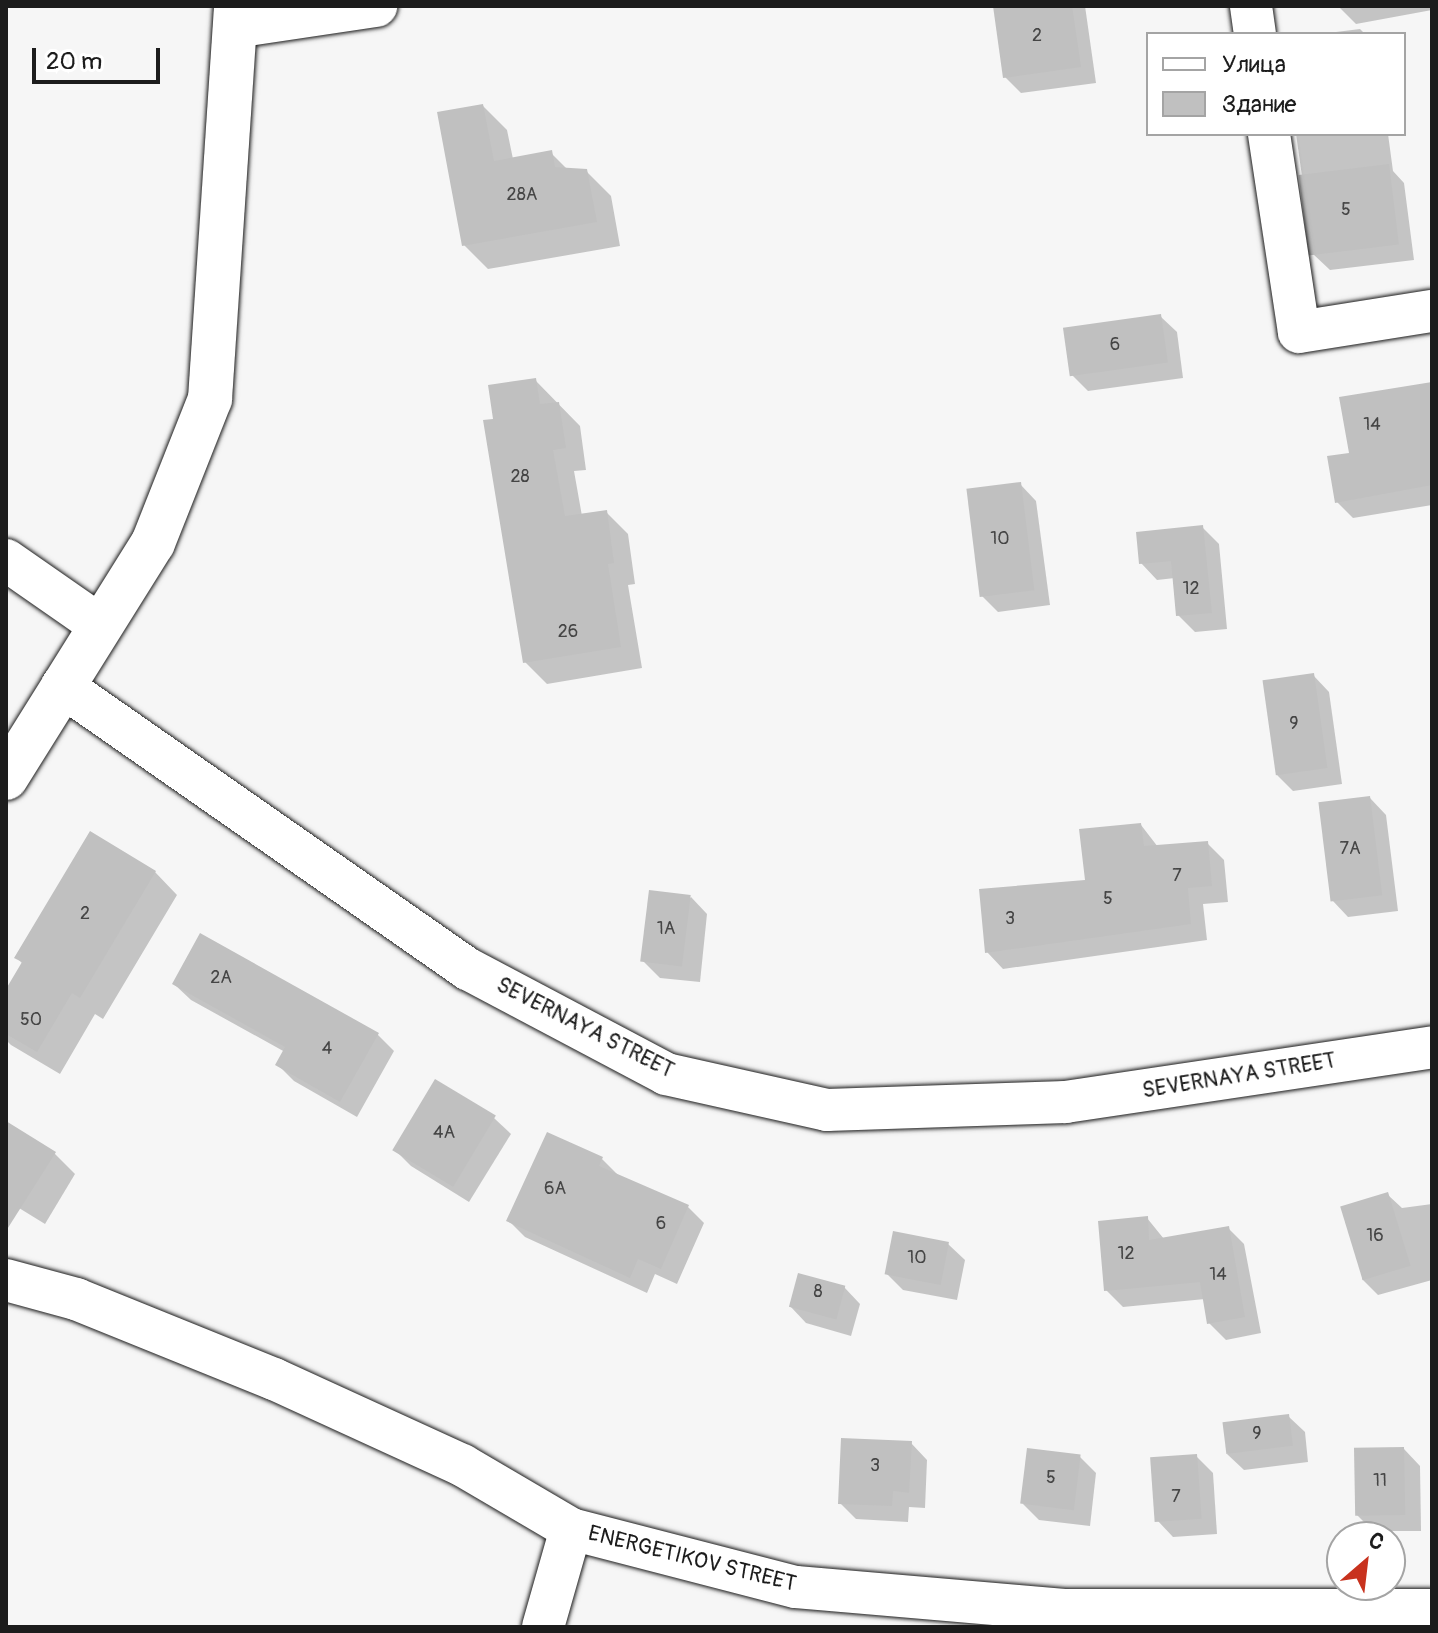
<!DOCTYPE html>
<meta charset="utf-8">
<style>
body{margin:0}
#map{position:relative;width:1438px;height:1633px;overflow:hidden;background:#f6f6f6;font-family:Pangolin,sans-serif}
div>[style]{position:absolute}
.shadow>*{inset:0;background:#0003}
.building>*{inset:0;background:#c0c0c0;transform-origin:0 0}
.roads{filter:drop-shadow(0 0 2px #1c1c1c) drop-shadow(0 0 2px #1c1c1c)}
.minor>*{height:42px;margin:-21px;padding:0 21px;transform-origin:21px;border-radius:21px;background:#fff}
.secondary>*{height:44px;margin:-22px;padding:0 22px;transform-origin:22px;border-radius:22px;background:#fff}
span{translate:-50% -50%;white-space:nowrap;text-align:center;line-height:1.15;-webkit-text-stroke:7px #fff;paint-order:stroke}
.number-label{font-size:18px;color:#454545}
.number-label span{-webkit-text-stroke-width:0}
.street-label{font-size:22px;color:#1c1c1c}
.frame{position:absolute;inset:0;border:8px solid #1c1c1c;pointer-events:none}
.legend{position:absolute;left:1146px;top:32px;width:260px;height:104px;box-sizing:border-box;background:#fff;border:2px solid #a4a4a4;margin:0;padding:10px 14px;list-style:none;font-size:24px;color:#1c1c1c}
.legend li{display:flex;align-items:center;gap:16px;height:40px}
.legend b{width:40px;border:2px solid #a4a4a4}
.north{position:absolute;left:1326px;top:1521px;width:80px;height:80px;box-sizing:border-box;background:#fff;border:2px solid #a4a4a4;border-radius:50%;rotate:28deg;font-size:22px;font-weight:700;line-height:32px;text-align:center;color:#1c1c1c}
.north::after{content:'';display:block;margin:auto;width:28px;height:36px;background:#c8321e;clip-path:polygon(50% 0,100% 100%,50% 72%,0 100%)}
.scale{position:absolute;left:32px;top:48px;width:128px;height:36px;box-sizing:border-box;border:4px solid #1c1c1c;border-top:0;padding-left:10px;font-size:24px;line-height:28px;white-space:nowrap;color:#1c1c1c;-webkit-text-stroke:6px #fff;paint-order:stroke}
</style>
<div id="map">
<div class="shadow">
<i style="clip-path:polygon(995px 6px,1085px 6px,1096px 83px,1021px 93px,1005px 77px)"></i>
<i style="clip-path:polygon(1338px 6px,1432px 6px,1432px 10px,1356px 24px)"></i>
<i style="clip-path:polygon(1360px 29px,1365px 34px,1320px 34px)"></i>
<i style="clip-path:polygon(483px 106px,507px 130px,513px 159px,551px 153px,568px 170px,586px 171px,611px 196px,620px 246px,488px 269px,464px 245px)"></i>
<i style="clip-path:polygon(1296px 134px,1388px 134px,1393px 171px,1404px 183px,1414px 260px,1330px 270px,1313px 254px)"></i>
<i style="clip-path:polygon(1160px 316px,1177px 332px,1183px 378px,1088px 391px,1072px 375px)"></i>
<i style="clip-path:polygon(536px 381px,580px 426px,586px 470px,574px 471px,582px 516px,606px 512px,628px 534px,635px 584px,628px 585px,642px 668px,547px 684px,525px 662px,495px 420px)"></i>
<i style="clip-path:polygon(1432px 384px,1432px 505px,1353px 518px,1337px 502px,1351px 454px)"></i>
<i style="clip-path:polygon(1020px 484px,1036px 501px,1050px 605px,998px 612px,982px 596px)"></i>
<i style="clip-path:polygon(1202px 527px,1219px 544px,1227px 629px,1195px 632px,1178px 615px,1175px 578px,1157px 580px,1141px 563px)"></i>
<i style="clip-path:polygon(1313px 675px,1329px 692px,1342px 784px,1293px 791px,1277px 775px)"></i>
<i style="clip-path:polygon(1370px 798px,1386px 815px,1398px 911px,1348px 917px,1332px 900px)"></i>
<i style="clip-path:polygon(1141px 825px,1158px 847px,1207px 843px,1224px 860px,1228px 902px,1203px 904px,1207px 940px,1003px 969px,987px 952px,1087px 882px)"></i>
<i style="clip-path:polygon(155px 872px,177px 895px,103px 1019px,95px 1014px,60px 1074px,11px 1045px,6px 1040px,6px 993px,23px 964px,17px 958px)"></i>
<i style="clip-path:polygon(691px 897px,707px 914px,700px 982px,660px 978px,643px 961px)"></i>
<i style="clip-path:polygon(174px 984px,378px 1035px,394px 1051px,357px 1117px,294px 1081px,278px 1065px,285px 1052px,191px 1000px)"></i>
<i style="clip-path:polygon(494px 1118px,511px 1134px,469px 1202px,411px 1166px,395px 1150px)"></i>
<i style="clip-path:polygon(6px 1123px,54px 1153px,75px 1174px,45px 1224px,6px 1200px)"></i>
<i style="clip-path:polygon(602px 1159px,618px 1175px,688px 1207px,704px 1223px,677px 1284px,655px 1274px,647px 1293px,525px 1237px,509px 1221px)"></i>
<i style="clip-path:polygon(1388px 1195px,1402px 1208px,1432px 1204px,1432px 1280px,1378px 1295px,1362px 1279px)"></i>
<i style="clip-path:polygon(1147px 1218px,1164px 1239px,1228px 1228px,1244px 1244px,1261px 1333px,1226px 1340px,1209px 1323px,1205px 1299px,1123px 1307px,1106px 1290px)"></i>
<i style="clip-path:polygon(948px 1244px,965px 1260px,957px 1300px,903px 1290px,887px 1274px)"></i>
<i style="clip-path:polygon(844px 1287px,860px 1304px,851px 1336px,806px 1323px,790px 1306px)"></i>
<i style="clip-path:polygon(1288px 1416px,1305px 1432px,1308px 1462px,1244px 1470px,1227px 1454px)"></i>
<i style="clip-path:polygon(911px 1443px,927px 1460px,925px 1508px,909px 1507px,908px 1522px,856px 1519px,840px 1503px)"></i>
<i style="clip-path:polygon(1404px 1449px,1420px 1466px,1421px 1531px,1373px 1531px,1357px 1515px)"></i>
<i style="clip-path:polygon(1196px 1456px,1213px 1473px,1217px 1534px,1173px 1537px,1157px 1520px)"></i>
<i style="clip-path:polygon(1080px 1457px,1096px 1473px,1090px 1526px,1039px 1520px,1023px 1504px)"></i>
</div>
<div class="building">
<i style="clip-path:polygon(993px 6px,1072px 6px,1081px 67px,1003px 78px)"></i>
<i style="clip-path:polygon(483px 104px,494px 161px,552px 150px,555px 167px,587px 169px,597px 222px,462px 246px,437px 112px)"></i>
<i style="left:1389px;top:164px;width:81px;height:91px;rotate:83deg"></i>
<i style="left:1161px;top:314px;width:49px;height:99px;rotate:82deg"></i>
<i style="clip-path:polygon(536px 378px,540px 404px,559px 402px,566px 448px,553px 450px,565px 516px,607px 510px,614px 563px,608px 564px,621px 647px,523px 663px,483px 420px,493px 419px,488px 385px)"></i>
<i style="clip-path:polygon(1432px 382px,1432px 485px,1335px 503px,1327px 456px,1349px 453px,1339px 397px)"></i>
<i style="left:1021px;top:482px;width:109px;height:55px;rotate:83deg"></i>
<i style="clip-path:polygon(1203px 525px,1212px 613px,1176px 616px,1171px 561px,1139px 564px,1136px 532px)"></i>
<i style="left:1314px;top:673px;width:96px;height:52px;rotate:82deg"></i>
<i style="left:1370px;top:796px;width:100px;height:52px;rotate:83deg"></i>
<i style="clip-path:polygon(1141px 823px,1144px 846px,1208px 841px,1212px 886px,1188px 888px,1191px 924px,985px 953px,979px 889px,1085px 880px,1079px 829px)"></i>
<i style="clip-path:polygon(90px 831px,156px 871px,80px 998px,72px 993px,37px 1052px,6px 1034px,6px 989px,22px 962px,14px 958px)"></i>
<i style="left:649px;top:890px;width:42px;height:72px;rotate:7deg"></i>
<i style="clip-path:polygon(200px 933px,379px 1033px,340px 1102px,275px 1065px,285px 1047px,172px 984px)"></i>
<i style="left:435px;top:1079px;width:71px;height:83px;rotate:31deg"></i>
<i style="clip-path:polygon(6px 1121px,56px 1152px,6px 1231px)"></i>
<i style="clip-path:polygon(547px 1132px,603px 1157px,599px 1166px,689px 1205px,661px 1269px,638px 1259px,630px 1278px,506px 1221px)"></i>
<i style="left:1388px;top:1192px;width:77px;height:50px;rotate:73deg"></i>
<i style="clip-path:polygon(1148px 1216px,1149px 1240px,1229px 1226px,1245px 1317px,1207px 1324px,1200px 1282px,1104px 1291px,1098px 1221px)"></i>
<i style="left:893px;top:1231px;width:57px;height:44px;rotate:11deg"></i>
<i style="left:798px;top:1273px;width:49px;height:35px;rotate:15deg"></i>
<i style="left:1289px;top:1414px;width:32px;height:67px;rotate:83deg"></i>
<i style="clip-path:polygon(841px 1438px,912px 1441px,909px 1493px,893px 1491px,892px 1506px,838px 1504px)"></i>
<i style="left:1404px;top:1447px;width:68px;height:50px;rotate:89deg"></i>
<i style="left:1027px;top:1448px;width:54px;height:56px;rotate:7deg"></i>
<i style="left:1197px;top:1454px;width:65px;height:47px;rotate:86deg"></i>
</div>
<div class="roads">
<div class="minor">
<i style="left:1251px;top:6px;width:28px;rotate:82deg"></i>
<i style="left:235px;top:27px;width:143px;rotate:-8.5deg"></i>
<i style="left:1269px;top:134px;width:200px;rotate:81.4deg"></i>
<i style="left:1299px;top:332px;width:135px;rotate:-9deg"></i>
<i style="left:6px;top:560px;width:112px;rotate:34.8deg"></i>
<i style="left:62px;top:686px;width:495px;rotate:34.9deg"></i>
<i style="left:468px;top:969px;width:224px;rotate:27.9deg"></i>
<i style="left:666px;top:1074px;width:165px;rotate:12.6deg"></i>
<i style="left:827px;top:1110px;width:239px;rotate:-1.9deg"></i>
<i style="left:1066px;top:1102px;width:370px;rotate:-8.5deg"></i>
<i style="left:6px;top:1280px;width:73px;rotate:15.2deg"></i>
<i style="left:76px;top:1299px;width:214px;rotate:22deg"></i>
<i style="left:274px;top:1379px;width:207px;rotate:24.6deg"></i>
<i style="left:462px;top:1465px;width:126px;rotate:30.4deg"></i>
<i style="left:571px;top:1529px;width:232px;rotate:14.5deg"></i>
<i style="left:796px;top:1587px;width:269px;rotate:4.9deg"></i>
<i style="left:1064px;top:1610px;width:368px"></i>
<i style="left:543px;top:1627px;width:102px;rotate:-74.1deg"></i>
</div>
<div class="secondary">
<i style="left:6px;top:778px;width:277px;rotate:-58deg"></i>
<i style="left:153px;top:543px;width:155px;rotate:-68.4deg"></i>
<i style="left:210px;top:399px;width:394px;rotate:-86.2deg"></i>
</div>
</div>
<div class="number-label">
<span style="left:1037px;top:36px">2</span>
<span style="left:522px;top:195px">28А</span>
<span style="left:1346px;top:210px">5</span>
<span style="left:1115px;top:345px">6</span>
<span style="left:1372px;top:425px">14</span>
<span style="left:520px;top:477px">28</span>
<span style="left:1000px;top:539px">10</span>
<span style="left:1191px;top:589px">12</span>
<span style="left:568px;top:632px">26</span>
<span style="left:1294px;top:724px">9</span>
<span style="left:1350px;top:849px">7А</span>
<span style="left:1177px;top:876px">7</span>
<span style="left:1108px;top:899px">5</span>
<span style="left:85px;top:914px">2</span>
<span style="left:1010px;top:919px">3</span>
<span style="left:666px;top:929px">1А</span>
<span style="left:221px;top:978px">2А</span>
<span style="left:31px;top:1020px">50</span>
<span style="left:327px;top:1049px">4</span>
<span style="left:444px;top:1133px">4А</span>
<span style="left:555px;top:1189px">6А</span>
<span style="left:661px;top:1224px">6</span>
<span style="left:1375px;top:1236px">16</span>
<span style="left:1126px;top:1254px">12</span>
<span style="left:917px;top:1258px">10</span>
<span style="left:1218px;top:1275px">14</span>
<span style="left:818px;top:1292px">8</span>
<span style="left:1257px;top:1434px">9</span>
<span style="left:875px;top:1466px">3</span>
<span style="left:1051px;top:1478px">5</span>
<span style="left:1380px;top:1481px">11</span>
<span style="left:1176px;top:1497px">7</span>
</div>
<div class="street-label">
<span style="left:585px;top:1028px;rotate:27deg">SEVERNAYA STREET</span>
<span style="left:1239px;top:1076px;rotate:-9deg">SEVERNAYA STREET</span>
<span style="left:692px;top:1559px;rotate:14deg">ENERGETIKOV STREET</span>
</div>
<div class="frame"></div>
<ul class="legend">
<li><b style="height:10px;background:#fff"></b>Улица</li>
<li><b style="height:22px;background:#c0c0c0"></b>Здание</li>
</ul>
<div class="north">С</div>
<div class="scale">20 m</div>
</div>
